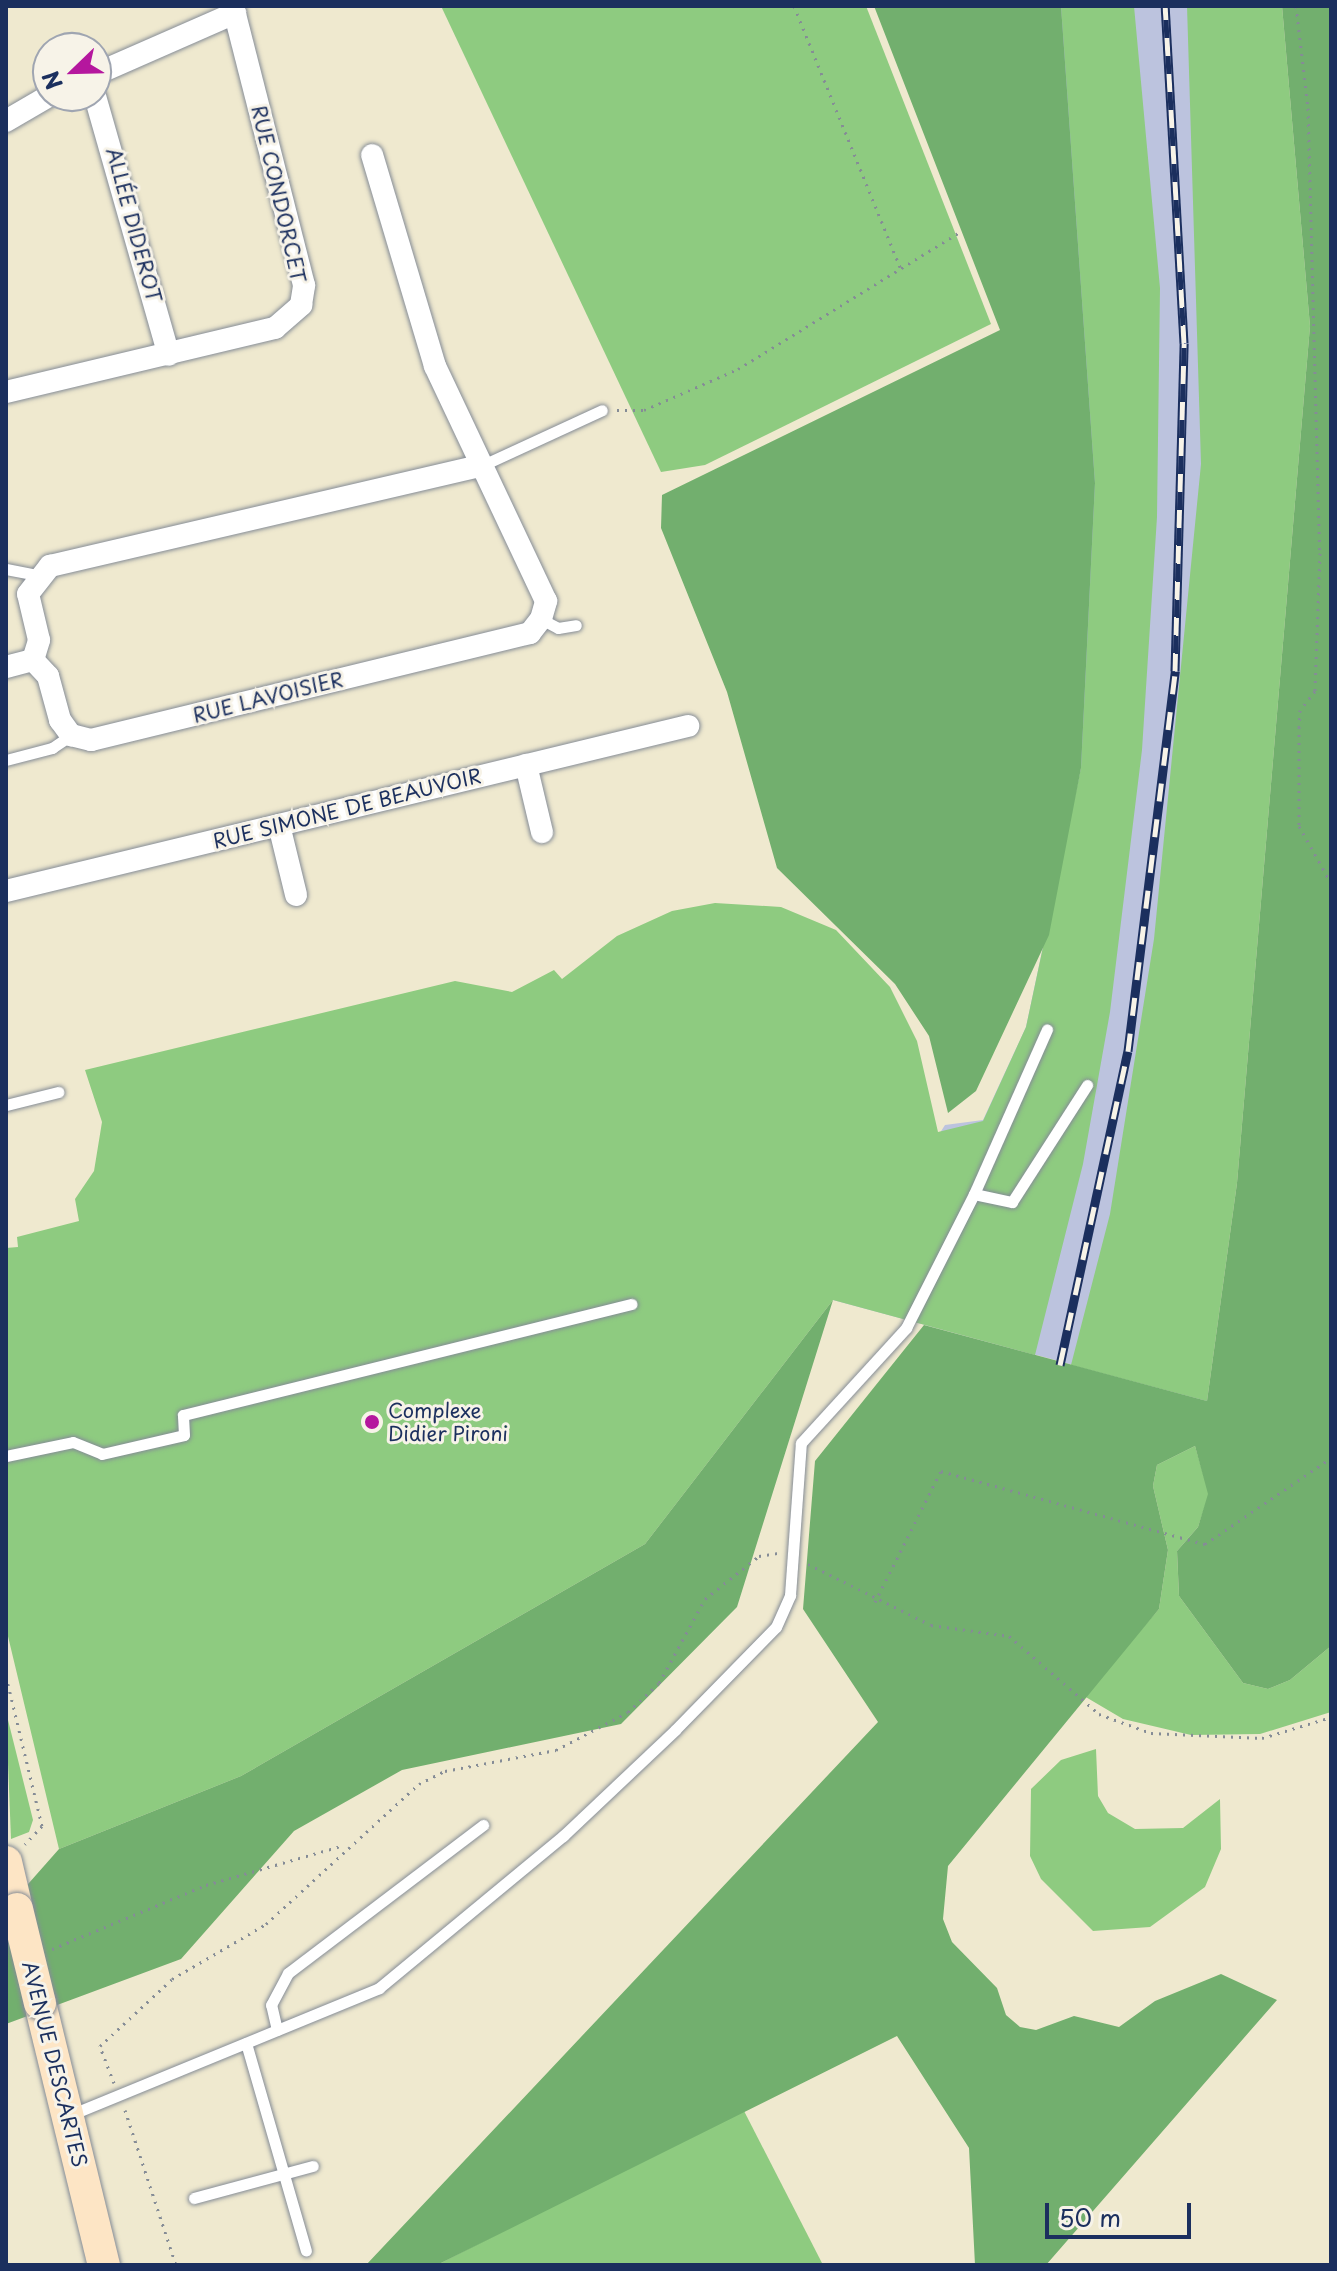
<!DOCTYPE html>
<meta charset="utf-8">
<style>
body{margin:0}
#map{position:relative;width:1337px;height:2271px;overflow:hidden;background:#efe9cf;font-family:"Playpen Sans",sans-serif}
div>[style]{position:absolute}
.industrial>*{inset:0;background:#bcc3de}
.green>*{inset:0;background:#8ecb80}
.forest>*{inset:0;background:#72af6e}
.path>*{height:3px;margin-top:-1.5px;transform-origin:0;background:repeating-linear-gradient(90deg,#858c96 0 2px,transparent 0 8px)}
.roads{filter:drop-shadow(0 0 2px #858c96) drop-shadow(0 0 2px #858c96)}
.service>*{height:11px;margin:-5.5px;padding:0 5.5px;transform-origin:5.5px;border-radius:5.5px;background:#fff}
.minor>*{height:22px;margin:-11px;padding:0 11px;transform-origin:11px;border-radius:11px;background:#fff}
.secondary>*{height:32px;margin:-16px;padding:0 16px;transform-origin:16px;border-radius:16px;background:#fde5c5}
.rail>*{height:9px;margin-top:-4.5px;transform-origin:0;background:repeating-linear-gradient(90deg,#f7f3e8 0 18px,#1b2f5e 0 36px);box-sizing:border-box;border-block:2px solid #1b2f5e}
.bridges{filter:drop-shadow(0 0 2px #858c96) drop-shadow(0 0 2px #858c96)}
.secondary-bridge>*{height:32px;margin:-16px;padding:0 16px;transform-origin:16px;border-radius:16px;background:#fde5c5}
.dots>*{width:22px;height:22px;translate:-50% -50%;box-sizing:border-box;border:4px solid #f7f3e8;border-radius:50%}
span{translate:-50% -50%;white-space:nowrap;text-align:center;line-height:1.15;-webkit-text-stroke:6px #f7f3e8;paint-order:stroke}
.street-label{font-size:20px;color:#1b2f5e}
.poi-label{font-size:20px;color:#1b2f5e}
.left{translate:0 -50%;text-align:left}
.frame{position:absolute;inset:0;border:8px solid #1b2f5e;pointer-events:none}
.north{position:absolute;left:32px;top:32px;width:80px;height:80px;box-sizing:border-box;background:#f7f3e8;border:2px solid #9fa5b1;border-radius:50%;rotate:247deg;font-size:22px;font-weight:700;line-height:32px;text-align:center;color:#1b2f5e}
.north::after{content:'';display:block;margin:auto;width:28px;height:36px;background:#b5179e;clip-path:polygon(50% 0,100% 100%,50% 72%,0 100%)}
.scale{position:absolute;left:1045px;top:2203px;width:146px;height:36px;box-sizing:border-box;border:4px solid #1b2f5e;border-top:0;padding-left:10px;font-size:24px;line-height:28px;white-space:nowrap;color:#1b2f5e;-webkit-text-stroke:6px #f7f3e8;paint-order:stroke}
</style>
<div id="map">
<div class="industrial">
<i style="clip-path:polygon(1061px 6px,1282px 6px,1207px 1401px,833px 1300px,945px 1125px,983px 1120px,1026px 1027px,1081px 768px)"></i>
</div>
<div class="green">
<i style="clip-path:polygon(441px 6px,866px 6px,991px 324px,705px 465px,661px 472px)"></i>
<i style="clip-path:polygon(1061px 6px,1134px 6px,1160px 288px,1157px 517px,1142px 750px,1110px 1012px,1083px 1164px,1035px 1355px,833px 1300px,645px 1544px,241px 1776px,59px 1849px,6px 1628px,6px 1248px,18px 1247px,17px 1237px,79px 1221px,75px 1199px,94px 1171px,102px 1122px,85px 1070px,455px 981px,512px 992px,554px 970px,562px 979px,617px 936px,672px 911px,715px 903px,781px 907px,836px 930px,890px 987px,917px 1041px,938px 1132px,983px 1121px,1026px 1027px,1081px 768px,1095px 483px)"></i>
<i style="clip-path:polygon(1187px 6px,1282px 6px,1310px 326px,1237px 1183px,1207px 1401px,1071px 1365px,1110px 1214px,1154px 939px,1201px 464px)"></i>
<i style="clip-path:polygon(1195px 1446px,1209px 1494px,1198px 1527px,1177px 1551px,1179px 1596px,1243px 1683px,1268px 1689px,1290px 1680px,1331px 1646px,1331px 1712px,1260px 1734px,1191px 1735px,1123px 1719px,1084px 1696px,1159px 1609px,1168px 1550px,1153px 1486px,1157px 1465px)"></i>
<i style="clip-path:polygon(6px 1712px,33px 1820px,29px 1832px,11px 1839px)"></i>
<i style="clip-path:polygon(1096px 1749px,1098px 1796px,1108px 1813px,1135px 1829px,1183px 1828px,1220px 1799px,1221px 1849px,1205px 1887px,1150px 1927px,1093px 1931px,1041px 1879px,1030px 1856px,1031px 1789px,1061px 1760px)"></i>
<i style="clip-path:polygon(743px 2109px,823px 2265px,437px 2265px)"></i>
</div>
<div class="forest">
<i style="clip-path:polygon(874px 6px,1061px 6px,1095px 483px,1081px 768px,1049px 935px,976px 1091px,948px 1113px,929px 1036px,895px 984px,777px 868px,727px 692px,661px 528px,662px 495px,1000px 330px)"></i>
<i style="clip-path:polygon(1282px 6px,1331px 6px,1331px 1646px,1290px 1680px,1268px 1689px,1243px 1683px,1179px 1596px,1177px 1551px,1198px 1527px,1208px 1494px,1195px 1446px,1157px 1465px,1153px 1486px,1168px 1550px,1159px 1609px,948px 1866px,943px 1919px,952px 1942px,997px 1988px,1006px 2015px,1020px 2027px,1036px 2030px,1074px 2016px,1119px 2027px,1155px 2001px,1221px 1974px,1277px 2000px,1046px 2265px,975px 2265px,969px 2148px,897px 2036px,437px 2265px,366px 2265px,878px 1722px,803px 1609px,815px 1461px,924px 1325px,1207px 1401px,1237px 1183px,1310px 326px)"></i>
<i style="clip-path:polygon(833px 1300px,737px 1607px,621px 1724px,402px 1770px,294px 1831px,181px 1959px,6px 2024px,6px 1909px,59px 1849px,241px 1776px,645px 1544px)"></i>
</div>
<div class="path">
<i style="left:794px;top:6px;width:282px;rotate:67.9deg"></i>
<i style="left:1296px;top:6px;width:103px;rotate:83.3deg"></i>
<i style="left:1308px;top:108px;width:445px;rotate:88.5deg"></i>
<i style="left:1320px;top:553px;width:138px;rotate:92.1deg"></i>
<i style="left:1315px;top:691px;width:24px;rotate:128deg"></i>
<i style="left:1300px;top:710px;width:17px;rotate:93deg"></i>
<i style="left:1299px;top:727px;width:99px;rotate:90deg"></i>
<i style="left:1299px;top:826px;width:65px;rotate:60.7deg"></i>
<i style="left:617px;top:410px;width:27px"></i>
<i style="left:644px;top:410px;width:103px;rotate:-23.6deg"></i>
<i style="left:738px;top:369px;width:259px;rotate:-31.7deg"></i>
<i style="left:808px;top:1564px;width:137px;rotate:26.4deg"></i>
<i style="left:931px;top:1625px;width:79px;rotate:8deg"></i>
<i style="left:1009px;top:1636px;width:119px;rotate:40.9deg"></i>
<i style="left:1099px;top:1714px;width:55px;rotate:20.1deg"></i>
<i style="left:1151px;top:1733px;width:111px;rotate:2.6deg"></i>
<i style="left:1262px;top:1738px;width:72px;rotate:-16.9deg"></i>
<i style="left:875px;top:1602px;width:147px;rotate:-63.3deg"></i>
<i style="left:941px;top:1471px;width:274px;rotate:15.5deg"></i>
<i style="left:1205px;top:1544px;width:153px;rotate:-34.3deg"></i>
<i style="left:6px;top:1676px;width:154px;rotate:76.5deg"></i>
<i style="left:42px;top:1826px;width:25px;rotate:133deg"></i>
<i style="left:52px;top:1949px;width:167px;rotate:-22.6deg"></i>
<i style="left:206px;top:1885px;width:141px;rotate:-16.1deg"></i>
<i style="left:114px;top:2083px;width:40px;rotate:-111deg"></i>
<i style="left:100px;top:2046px;width:98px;rotate:-42.9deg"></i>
<i style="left:172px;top:1979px;width:109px;rotate:-30.3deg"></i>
<i style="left:266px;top:1924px;width:207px;rotate:-42.5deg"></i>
<i style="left:419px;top:1784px;width:29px;rotate:-27deg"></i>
<i style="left:445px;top:1771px;width:113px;rotate:-10.7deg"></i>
<i style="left:556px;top:1750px;width:81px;rotate:-27.8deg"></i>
<i style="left:628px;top:1712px;width:42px;rotate:-43.1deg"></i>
<i style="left:659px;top:1683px;width:96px;rotate:-61.3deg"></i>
<i style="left:705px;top:1599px;width:69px;rotate:-38.5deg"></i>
<i style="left:759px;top:1556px;width:20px;rotate:-9deg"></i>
<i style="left:125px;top:2110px;width:163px;rotate:71.8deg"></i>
</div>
<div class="roads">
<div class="service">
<i style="left:481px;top:466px;width:133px;rotate:-24.8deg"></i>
<i style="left:6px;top:569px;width:31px;rotate:11deg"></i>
<i style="left:541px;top:619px;width:19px;rotate:28deg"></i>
<i style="left:558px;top:628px;width:18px;rotate:-9deg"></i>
<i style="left:6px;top:760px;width:48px;rotate:-14.6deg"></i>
<i style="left:52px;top:748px;width:23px;rotate:-34deg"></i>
<i style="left:6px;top:1105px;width:54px;rotate:-14deg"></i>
<i style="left:974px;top:1194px;width:180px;rotate:-66.1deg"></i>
<i style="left:6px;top:1456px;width:68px;rotate:-11.8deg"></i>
<i style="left:73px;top:1442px;width:31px;rotate:22deg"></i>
<i style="left:102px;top:1454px;width:84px;rotate:-13deg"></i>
<i style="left:184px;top:1435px;width:20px;rotate:-93deg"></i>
<i style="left:183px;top:1415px;width:462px;rotate:-13.9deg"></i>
<i style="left:277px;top:2030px;width:26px;rotate:-103deg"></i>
<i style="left:271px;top:2005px;width:36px;rotate:-62deg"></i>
<i style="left:288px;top:1973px;width:245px;rotate:-37.2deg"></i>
<i style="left:246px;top:2043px;width:216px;rotate:73.9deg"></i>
<i style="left:70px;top:2115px;width:334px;rotate:-22.3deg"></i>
<i style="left:379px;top:1988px;width:239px;rotate:-39.6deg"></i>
<i style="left:563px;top:1836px;width:154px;rotate:-43.4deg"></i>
<i style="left:675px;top:1730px;width:144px;rotate:-45.6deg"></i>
<i style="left:776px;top:1627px;width:35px;rotate:-66deg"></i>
<i style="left:790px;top:1595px;width:152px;rotate:-85.9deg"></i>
<i style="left:801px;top:1443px;width:156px;rotate:-47.6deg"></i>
<i style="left:906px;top:1328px;width:150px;rotate:-63.1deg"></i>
<i style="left:974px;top:1194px;width:39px;rotate:12deg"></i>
<i style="left:1012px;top:1202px;width:139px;rotate:-57.3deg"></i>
<i style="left:194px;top:2198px;width:123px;rotate:-15.1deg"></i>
</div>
<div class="minor">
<i style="left:96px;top:74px;width:152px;rotate:-23.7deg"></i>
<i style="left:95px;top:96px;width:269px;rotate:74.1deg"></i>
<i style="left:6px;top:121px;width:50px;rotate:-30.2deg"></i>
<i style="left:6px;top:392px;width:277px;rotate:-13.4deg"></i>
<i style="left:275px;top:328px;width:35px;rotate:-41deg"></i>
<i style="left:301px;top:305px;width:20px;rotate:-81deg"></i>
<i style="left:304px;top:285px;width:288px;rotate:-104.3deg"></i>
<i style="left:33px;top:660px;width:22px;rotate:47deg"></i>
<i style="left:48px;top:676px;width:46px;rotate:74.7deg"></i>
<i style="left:60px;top:720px;width:19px;rotate:54deg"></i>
<i style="left:71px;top:735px;width:21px;rotate:14deg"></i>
<i style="left:91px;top:740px;width:452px;rotate:-13.7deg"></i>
<i style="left:530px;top:633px;width:18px;rotate:-52deg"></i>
<i style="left:541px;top:619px;width:19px;rotate:-74deg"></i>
<i style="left:546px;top:601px;width:260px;rotate:-115.3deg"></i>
<i style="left:435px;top:366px;width:220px;rotate:-106.6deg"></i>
<i style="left:33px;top:660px;width:21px;rotate:-73deg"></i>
<i style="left:39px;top:640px;width:47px;rotate:-103.4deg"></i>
<i style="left:28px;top:594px;width:36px;rotate:-52deg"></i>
<i style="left:50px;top:566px;width:442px;rotate:-13.1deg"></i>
<i style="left:6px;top:667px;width:28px;rotate:-15deg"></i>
<i style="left:526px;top:765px;width:69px;rotate:76.6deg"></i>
<i style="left:279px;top:825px;width:72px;rotate:76.3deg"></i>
<i style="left:6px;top:891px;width:702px;rotate:-13.6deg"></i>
</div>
<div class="secondary">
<i style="left:6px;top:1862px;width:48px;rotate:76.8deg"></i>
<i style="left:40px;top:2003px;width:270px;rotate:76.3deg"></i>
</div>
</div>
<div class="rail">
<i style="left:1060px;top:1365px;width:321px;rotate:-77.8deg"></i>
<i style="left:1128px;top:1051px;width:383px;rotate:-82.9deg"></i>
<i style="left:1175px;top:671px;width:328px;rotate:-88.4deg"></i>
<i style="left:1184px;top:343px;width:338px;rotate:-93.2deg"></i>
</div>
<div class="bridges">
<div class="secondary-bridge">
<i style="left:17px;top:1909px;width:97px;rotate:76.3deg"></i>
</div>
</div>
<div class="dots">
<i style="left:372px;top:1422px;background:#b5179e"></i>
</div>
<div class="street-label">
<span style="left:279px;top:194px;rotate:77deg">RUE CONDORCET</span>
<span style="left:134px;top:225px;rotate:75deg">ALLÉE DIDEROT</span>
<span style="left:268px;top:697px;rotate:-14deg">RUE LAVOISIER</span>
<span style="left:347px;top:808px;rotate:-14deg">RUE SIMONE DE BEAUVOIR</span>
<span style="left:55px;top:2064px;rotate:76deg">AVENUE DESCARTES</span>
</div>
<div class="poi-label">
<span class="left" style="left:388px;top:1422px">Complexe<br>Didier Pironi</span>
</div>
<div class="frame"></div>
<div class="north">N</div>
<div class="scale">50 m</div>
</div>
